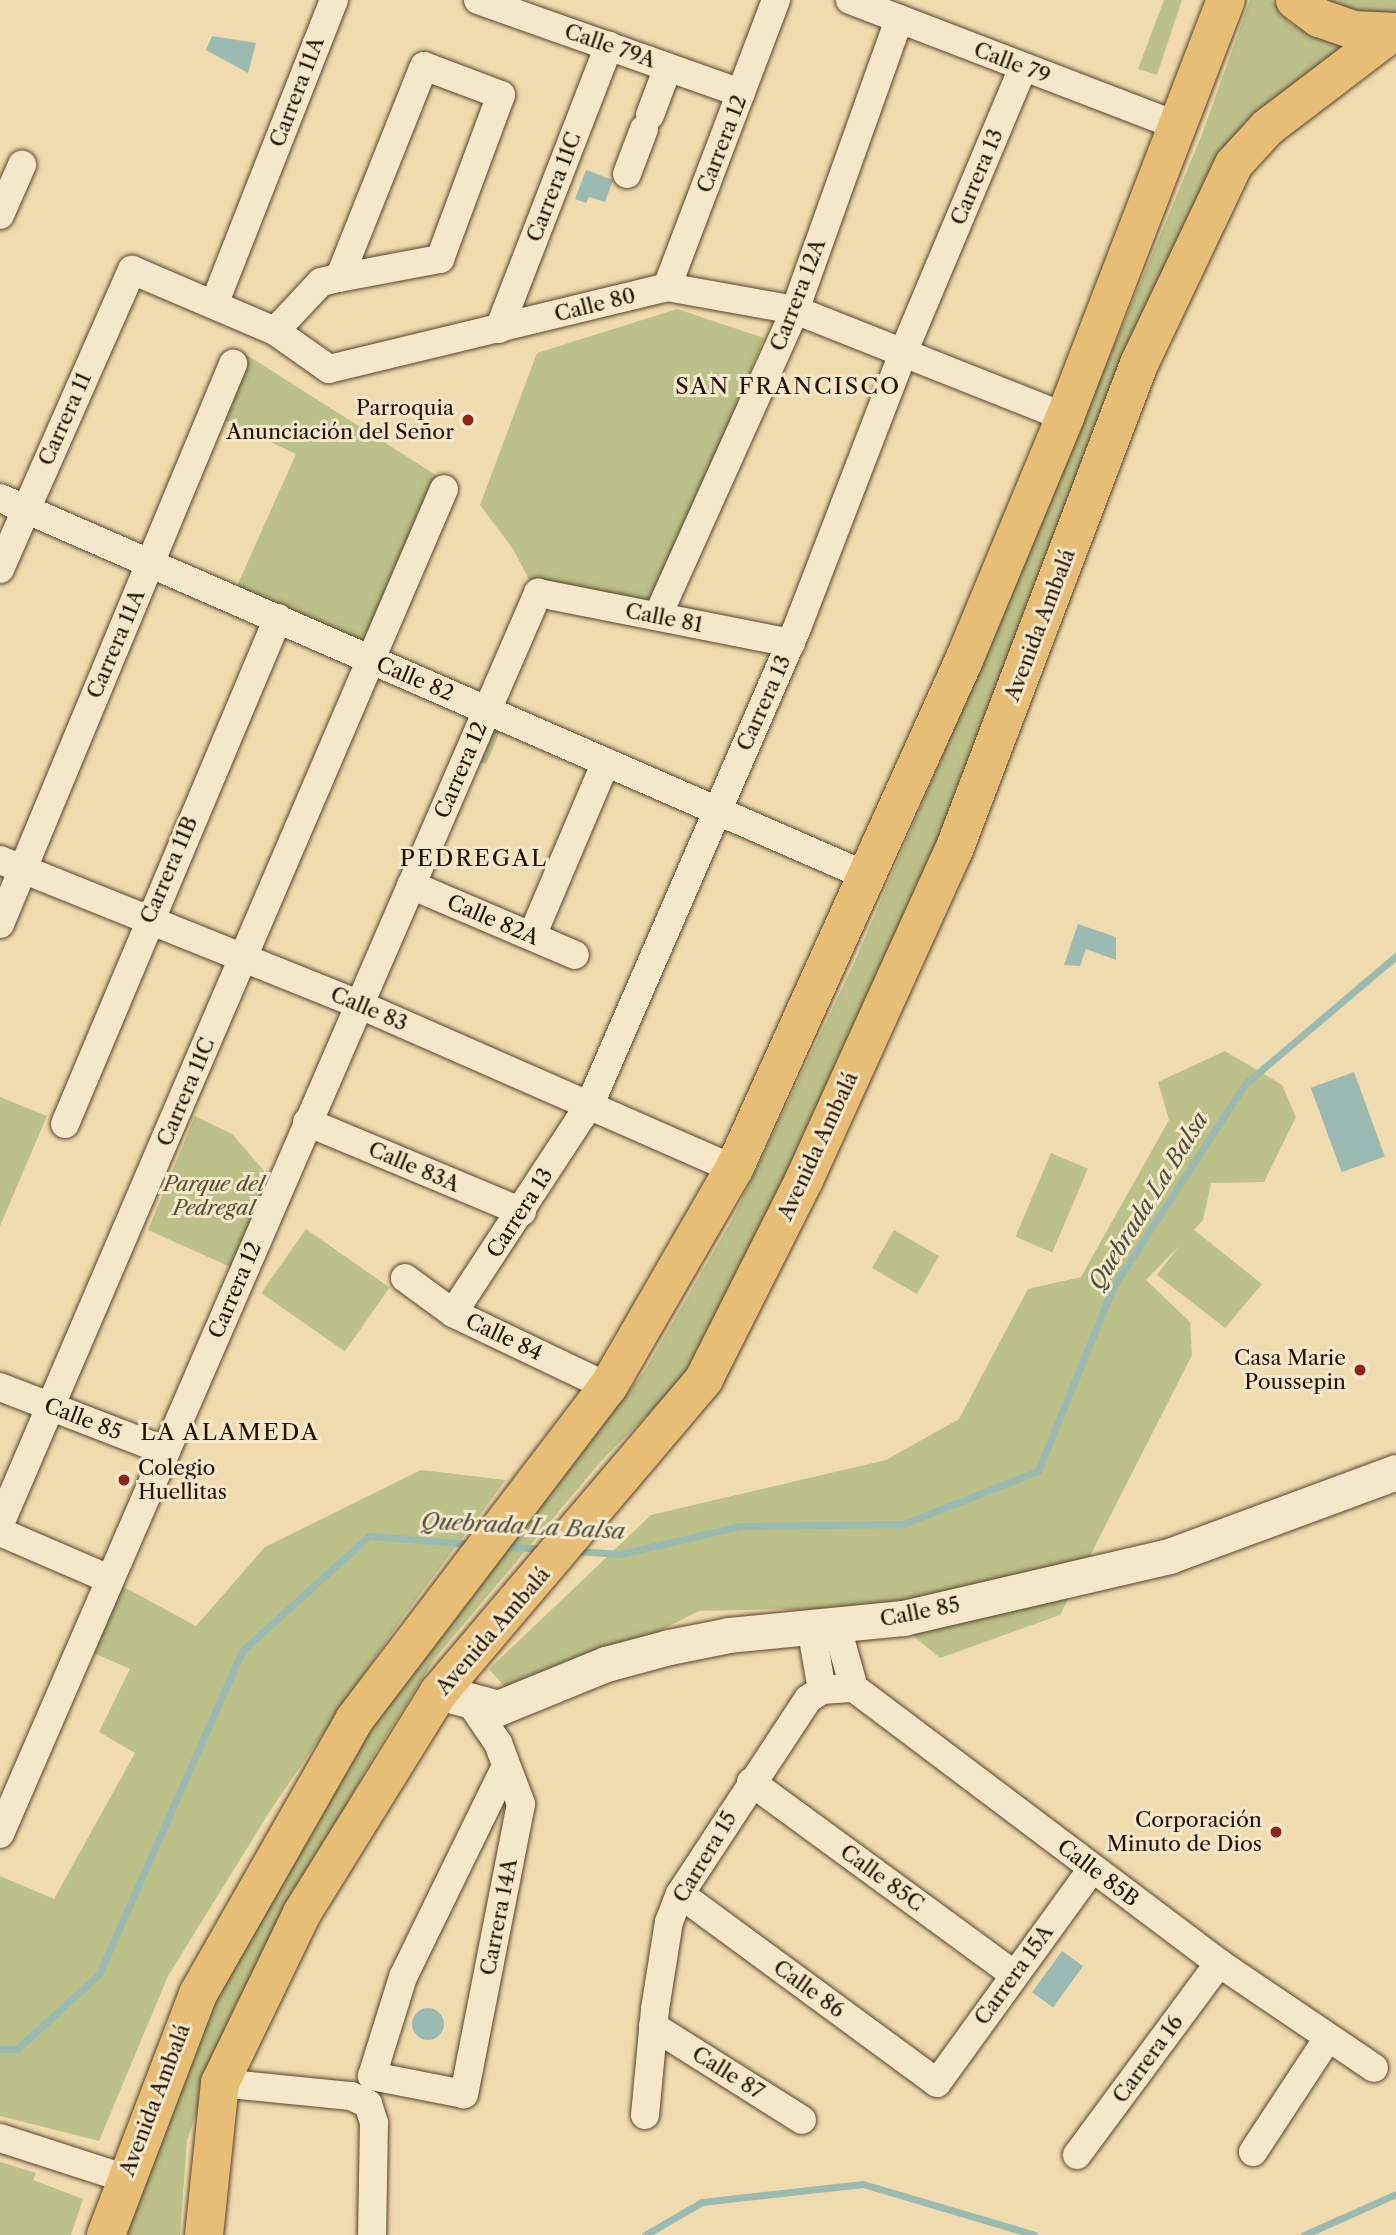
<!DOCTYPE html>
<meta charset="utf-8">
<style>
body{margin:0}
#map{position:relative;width:1396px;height:2235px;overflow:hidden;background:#f0dbae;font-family:"Libre Caslon Text",serif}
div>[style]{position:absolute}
.green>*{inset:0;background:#bcc089;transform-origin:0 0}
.water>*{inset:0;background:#9bbab1;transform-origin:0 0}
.round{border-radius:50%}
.stream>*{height:7px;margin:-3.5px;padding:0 3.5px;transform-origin:3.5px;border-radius:3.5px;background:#9bbab1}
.roads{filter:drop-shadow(0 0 2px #58442c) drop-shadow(0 0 2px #58442c)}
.minor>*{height:28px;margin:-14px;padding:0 14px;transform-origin:14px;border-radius:14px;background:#f5e8ca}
.tertiary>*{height:35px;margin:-17.5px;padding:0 17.5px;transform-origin:17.5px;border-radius:17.5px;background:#f5e8ca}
.primary>*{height:38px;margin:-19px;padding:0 19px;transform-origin:19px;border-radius:19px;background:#e8be77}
.dots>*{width:19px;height:19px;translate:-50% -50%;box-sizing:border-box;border:4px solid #f5e8ca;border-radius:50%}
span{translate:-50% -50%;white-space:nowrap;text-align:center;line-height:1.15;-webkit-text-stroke:6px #f5e8ca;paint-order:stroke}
.street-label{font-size:21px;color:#261200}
.poi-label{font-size:21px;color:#261200}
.right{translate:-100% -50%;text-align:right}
.left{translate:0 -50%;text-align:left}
.park-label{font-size:21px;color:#5a4f30;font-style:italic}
.neighbourhood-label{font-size:23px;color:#261200;letter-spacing:2px}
.water-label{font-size:23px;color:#4f4d3e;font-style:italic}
</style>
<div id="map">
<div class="green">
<i style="clip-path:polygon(1164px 0,1182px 0,1157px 75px,1138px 69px)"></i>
<i style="clip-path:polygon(1250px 0,1271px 0,1291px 24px,1342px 46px,1225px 152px,935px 851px,785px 1181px,691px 1371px,603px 1459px,436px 1657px,376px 1752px,233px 2010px,187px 2140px,180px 2235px,125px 2235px,224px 1976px,368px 1720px,644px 1372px,733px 1218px,855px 961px,991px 642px,1201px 137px)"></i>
<i style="clip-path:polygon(1319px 0,1396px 0,1396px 18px,1367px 19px)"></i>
<i style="clip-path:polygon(677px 309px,764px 338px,650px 616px,533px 587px,513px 549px,480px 505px,537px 353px)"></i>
<i style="clip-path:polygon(242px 352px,439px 477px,368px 648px,237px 586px,296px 454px,218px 417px)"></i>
<i style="clip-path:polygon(491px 717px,504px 722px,486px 764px,475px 760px)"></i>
<i style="clip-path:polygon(1225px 1051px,1282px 1085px,1296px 1117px,1264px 1182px,1211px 1183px,1203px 1220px,1194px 1230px,1262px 1284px,1225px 1328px,1157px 1275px,1179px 1246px,1146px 1280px,1190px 1322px,1192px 1355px,1060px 1615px,940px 1658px,893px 1619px,781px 1609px,699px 1611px,518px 1702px,489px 1669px,651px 1515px,886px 1460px,959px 1419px,1028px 1289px,1081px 1277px,1169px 1120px,1158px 1082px)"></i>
<i style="clip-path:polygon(0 1097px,47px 1116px,0 1226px)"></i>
<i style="clip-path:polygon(195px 1116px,232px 1134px,273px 1181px,235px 1269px,148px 1230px)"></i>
<i style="left:1051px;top:1153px;width:40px;height:91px;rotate:23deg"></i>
<i style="left:306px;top:1229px;width:102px;height:78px;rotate:35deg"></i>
<i style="left:894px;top:1230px;width:52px;height:44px;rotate:30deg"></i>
<i style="clip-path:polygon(421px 1470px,506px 1480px,403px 1617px,272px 1808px,168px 1976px,99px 2141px,0 2116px,0 1876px,54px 1899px,135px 1753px,99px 1732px,130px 1669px,80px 1647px,109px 1579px,196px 1626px,265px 1547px)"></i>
<i style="clip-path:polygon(0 2162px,36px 2173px,33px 2180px,83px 2199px,71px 2235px,0 2235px)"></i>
</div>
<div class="water">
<i style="clip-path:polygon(212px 36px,256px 43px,248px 73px,206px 50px)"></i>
<i style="clip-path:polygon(586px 170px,613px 180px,605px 202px,589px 197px,586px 203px,575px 199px)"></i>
<i style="clip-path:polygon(1078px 924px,1116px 937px,1116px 960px,1086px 949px,1080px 966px,1064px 965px)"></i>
<i style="left:1354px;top:1072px;width:90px;height:46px;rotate:70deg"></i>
<i style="left:1062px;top:1951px;width:26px;height:51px;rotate:36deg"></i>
<i class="round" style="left:412px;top:2008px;width:32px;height:32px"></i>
</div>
<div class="stream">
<i style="left:501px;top:1546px;width:44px;rotate:3.9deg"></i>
<i style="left:575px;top:1551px;width:46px;rotate:3.7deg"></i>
<i style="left:621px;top:1554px;width:122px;rotate:-13.2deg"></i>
<i style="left:740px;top:1526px;width:163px;rotate:-0.7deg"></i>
<i style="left:903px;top:1524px;width:145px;rotate:-21.4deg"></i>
<i style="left:1038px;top:1471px;width:199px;rotate:-67.8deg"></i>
<i style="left:1113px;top:1287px;width:242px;rotate:-57deg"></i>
<i style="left:1245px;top:1084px;width:198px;rotate:-40.3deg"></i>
<i style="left:0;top:2049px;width:17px"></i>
<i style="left:17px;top:2049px;width:111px;rotate:-42.4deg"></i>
<i style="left:99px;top:1974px;width:353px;rotate:-66.1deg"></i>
<i style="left:242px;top:1651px;width:171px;rotate:-42.2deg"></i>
<i style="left:369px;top:1536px;width:103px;rotate:4.4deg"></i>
<i style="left:645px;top:2235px;width:66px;rotate:-30.1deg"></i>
<i style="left:702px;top:2202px;width:162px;rotate:-6.4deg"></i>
<i style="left:863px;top:2184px;width:179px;rotate:16.5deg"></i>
<i style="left:1304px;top:2235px;width:101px;rotate:-24deg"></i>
</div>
<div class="roads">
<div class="minor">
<i style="left:478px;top:0;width:279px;rotate:19.5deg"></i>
<i style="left:850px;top:0;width:348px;rotate:21deg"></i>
<i style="left:650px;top:115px;width:51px;rotate:-69.4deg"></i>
<i style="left:627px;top:174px;width:48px;rotate:-69.3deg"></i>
<i style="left:0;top:215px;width:55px;rotate:-66.3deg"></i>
<i style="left:667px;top:287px;width:307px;rotate:-69.2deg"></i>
<i style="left:215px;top:302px;width:325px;rotate:-68.5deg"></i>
<i style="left:499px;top:329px;width:304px;rotate:-68.8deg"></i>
<i style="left:275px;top:331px;width:67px;rotate:-46.8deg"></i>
<i style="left:321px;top:282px;width:18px;rotate:-13deg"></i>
<i style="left:339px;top:278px;width:103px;rotate:-10.7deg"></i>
<i style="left:440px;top:259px;width:175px;rotate:-69.6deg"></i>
<i style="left:501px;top:95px;width:82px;rotate:-159.4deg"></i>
<i style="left:424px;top:66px;width:228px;rotate:111.8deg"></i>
<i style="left:0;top:498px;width:948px;rotate:23.56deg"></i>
<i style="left:0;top:569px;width:327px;rotate:-66.2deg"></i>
<i style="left:132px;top:270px;width:155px;rotate:23.1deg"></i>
<i style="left:275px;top:331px;width:66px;rotate:35.1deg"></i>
<i style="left:329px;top:369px;width:348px;rotate:-13.6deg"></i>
<i style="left:667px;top:287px;width:130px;rotate:10.2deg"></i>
<i style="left:795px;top:310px;width:290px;rotate:21.6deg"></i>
<i style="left:663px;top:604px;width:322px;rotate:-65.8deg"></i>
<i style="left:795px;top:310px;width:309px;rotate:-70.3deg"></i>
<i style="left:0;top:860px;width:386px;rotate:21.9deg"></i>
<i style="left:358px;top:1004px;width:411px;rotate:23.7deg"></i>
<i style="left:411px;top:885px;width:178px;rotate:23.1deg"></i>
<i style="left:0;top:924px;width:607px;rotate:-67.41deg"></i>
<i style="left:532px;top:936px;width:189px;rotate:-67deg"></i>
<i style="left:307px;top:1122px;width:233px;rotate:22.7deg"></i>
<i style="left:65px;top:1124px;width:549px;rotate:-67.17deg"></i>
<i style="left:405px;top:1278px;width:59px;rotate:36.1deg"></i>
<i style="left:453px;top:1313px;width:172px;rotate:25.5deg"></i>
<i style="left:453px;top:1313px;width:250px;rotate:-56.8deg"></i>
<i style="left:590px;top:1104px;width:519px;rotate:-66.5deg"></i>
<i style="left:797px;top:628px;width:295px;rotate:-68.9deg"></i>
<i style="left:903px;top:353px;width:310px;rotate:-67.2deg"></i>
<i style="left:0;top:1387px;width:178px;rotate:21.1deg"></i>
<i style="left:0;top:1524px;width:1126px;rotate:-66.78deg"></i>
<i style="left:0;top:1532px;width:119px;rotate:23.3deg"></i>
<i style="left:836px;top:1624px;width:66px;rotate:74.3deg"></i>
<i style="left:811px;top:1627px;width:64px;rotate:80.1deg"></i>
<i style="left:822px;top:1690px;width:32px;rotate:-4deg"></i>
<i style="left:854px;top:1688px;width:457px;rotate:37deg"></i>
<i style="left:1219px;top:1963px;width:187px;rotate:34.1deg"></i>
<i style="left:470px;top:1702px;width:50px;rotate:55.7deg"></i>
<i style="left:498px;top:1743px;width:65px;rotate:69.3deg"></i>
<i style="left:521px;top:1804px;width:296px;rotate:101.1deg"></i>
<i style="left:464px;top:2094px;width:94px;rotate:-168.9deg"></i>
<i style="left:372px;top:2076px;width:104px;rotate:-72.6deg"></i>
<i style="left:403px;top:1977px;width:235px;rotate:-64deg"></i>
<i style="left:751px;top:1782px;width:325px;rotate:36.2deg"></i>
<i style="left:0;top:1834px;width:1353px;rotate:-66.56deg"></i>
<i style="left:538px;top:593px;width:258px;rotate:11.2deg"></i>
<i style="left:680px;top:1894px;width:319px;rotate:36.3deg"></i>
<i style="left:937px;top:2083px;width:264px;rotate:-54.1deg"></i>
<i style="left:653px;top:2026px;width:176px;rotate:32.2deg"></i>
<i style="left:220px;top:2083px;width:132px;rotate:5.7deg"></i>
<i style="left:351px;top:2096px;width:19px;rotate:25deg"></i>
<i style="left:368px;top:2104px;width:20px;rotate:72deg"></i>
<i style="left:374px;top:2123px;width:112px;rotate:91deg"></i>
<i style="left:645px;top:2115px;width:106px;rotate:-84.6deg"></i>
<i style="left:655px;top:2009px;width:88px;rotate:-80.9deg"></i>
<i style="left:669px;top:1922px;width:30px;rotate:-69deg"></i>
<i style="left:680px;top:1894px;width:233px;rotate:-56.7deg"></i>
<i style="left:808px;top:1699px;width:17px;rotate:-33deg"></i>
<i style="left:0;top:2138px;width:130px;rotate:17.9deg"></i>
<i style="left:1253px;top:2152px;width:136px;rotate:-56.7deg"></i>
<i style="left:1077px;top:2155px;width:239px;rotate:-53.5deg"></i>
</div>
<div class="tertiary">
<i style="left:439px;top:1692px;width:61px;rotate:15.2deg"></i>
<i style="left:498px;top:1708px;width:117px;rotate:-22.2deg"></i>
<i style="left:606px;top:1664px;width:65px;rotate:-15.1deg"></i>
<i style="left:669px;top:1647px;width:61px;rotate:-11.3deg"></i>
<i style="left:729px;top:1635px;width:175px;rotate:-5.6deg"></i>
<i style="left:903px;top:1618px;width:273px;rotate:-13.1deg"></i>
<i style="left:1169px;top:1556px;width:242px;rotate:-20.3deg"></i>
</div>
<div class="primary">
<i style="left:1295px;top:0;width:30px;rotate:37deg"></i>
<i style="left:1319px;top:18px;width:36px;rotate:19deg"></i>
<i style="left:1353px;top:30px;width:43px;rotate:2.7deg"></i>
<i style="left:106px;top:2235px;width:258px;rotate:-69.1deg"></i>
<i style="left:198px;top:1994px;width:315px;rotate:-60.3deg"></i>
<i style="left:354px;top:1720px;width:419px;rotate:-52.7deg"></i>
<i style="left:608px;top:1387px;width:252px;rotate:-60deg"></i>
<i style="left:734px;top:1169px;width:559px;rotate:-65.68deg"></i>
<i style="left:964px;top:660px;width:263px;rotate:-67.4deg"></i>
<i style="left:1065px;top:417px;width:447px;rotate:-68.9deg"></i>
<i style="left:204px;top:2235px;width:153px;rotate:-84deg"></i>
<i style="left:220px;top:2083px;width:189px;rotate:-64.2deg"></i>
<i style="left:302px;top:1913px;width:260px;rotate:-58.2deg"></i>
<i style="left:439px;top:1692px;width:410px;rotate:-49.7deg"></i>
<i style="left:704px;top:1379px;width:223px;rotate:-63.3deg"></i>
<i style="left:804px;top:1180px;width:362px;rotate:-65.6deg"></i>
<i style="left:954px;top:850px;width:520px;rotate:-69.16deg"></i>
<i style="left:1139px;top:364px;width:221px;rotate:-64.6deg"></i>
<i style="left:1234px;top:164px;width:50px;rotate:-47.4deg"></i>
<i style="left:1268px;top:127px;width:153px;rotate:-37.3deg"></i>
</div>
</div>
<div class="dots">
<i style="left:468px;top:420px;background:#8f2418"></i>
<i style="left:1360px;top:1370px;background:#8f2418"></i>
<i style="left:124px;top:1480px;background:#8f2418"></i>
<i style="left:1276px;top:1832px;background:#8f2418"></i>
</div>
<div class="street-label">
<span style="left:610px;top:46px;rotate:19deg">Calle 79A</span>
<span style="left:1012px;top:63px;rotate:21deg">Calle 79</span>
<span style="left:297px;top:92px;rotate:-69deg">Carrera 11A</span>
<span style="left:722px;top:144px;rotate:-69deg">Carrera 12</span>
<span style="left:977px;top:177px;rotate:-67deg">Carrera 13</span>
<span style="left:554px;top:187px;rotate:-69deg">Carrera 11C</span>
<span style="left:798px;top:295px;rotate:-69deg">Carrera 12A</span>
<span style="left:595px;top:305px;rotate:-14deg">Calle 80</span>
<span style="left:65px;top:419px;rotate:-66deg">Carrera 11</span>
<span style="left:664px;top:618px;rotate:11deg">Calle 81</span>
<span style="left:1040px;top:625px;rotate:-69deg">Avenida Ambalá</span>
<span style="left:116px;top:644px;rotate:-67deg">Carrera 11A</span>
<span style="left:415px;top:679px;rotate:23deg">Calle 82</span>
<span style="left:764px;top:703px;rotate:-66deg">Carrera 13</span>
<span style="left:461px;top:770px;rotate:-67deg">Carrera 12</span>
<span style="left:169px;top:870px;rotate:-67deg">Carrera 11B</span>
<span style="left:493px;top:920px;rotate:23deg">Calle 82A</span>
<span style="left:369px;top:1009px;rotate:23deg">Calle 83</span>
<span style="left:186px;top:1092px;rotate:-67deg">Carrera 11C</span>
<span style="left:818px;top:1146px;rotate:-65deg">Avenida Ambalá</span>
<span style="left:414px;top:1167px;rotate:23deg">Calle 83A</span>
<span style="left:520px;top:1213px;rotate:-57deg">Carrera 13</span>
<span style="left:235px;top:1290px;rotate:-67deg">Carrera 12</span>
<span style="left:504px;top:1337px;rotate:25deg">Calle 84</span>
<span style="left:83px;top:1419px;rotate:21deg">Calle 85</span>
<span style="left:920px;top:1612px;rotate:-11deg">Calle 85</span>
<span style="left:493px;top:1631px;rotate:-49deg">Avenida Ambalá</span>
<span style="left:705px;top:1857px;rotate:-59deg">Carrera 15</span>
<span style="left:1098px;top:1873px;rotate:37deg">Calle 85B</span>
<span style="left:882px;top:1878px;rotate:36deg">Calle 85C</span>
<span style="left:499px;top:1917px;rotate:-79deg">Carrera 14A</span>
<span style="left:1014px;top:1975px;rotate:-54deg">Carrera 15A</span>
<span style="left:809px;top:1989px;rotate:36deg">Calle 86</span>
<span style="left:1148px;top:2059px;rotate:-54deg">Carrera 16</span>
<span style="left:728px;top:2073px;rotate:32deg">Calle 87</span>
<span style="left:155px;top:2100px;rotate:-69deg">Avenida Ambalá</span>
</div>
<div class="poi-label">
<span class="right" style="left:454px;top:420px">Parroquia<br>Anunciación del Señor</span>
<span class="right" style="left:1346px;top:1370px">Casa Marie<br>Poussepin</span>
<span class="left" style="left:138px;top:1480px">Colegio<br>Huellitas</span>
<span class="right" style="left:1262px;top:1832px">Corporación<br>Minuto de Dios</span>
</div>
<div class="park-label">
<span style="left:214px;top:1196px">Parque del<br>Pedregal</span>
</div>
<div class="neighbourhood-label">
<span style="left:788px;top:386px">SAN FRANCISCO</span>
<span style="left:474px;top:858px">PEDREGAL</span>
<span style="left:230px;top:1432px">LA ALAMEDA</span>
</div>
<div class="water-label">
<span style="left:1148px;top:1201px;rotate:-58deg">Quebrada La Balsa</span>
<span style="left:523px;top:1526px;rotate:3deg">Quebrada La Balsa</span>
</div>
</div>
